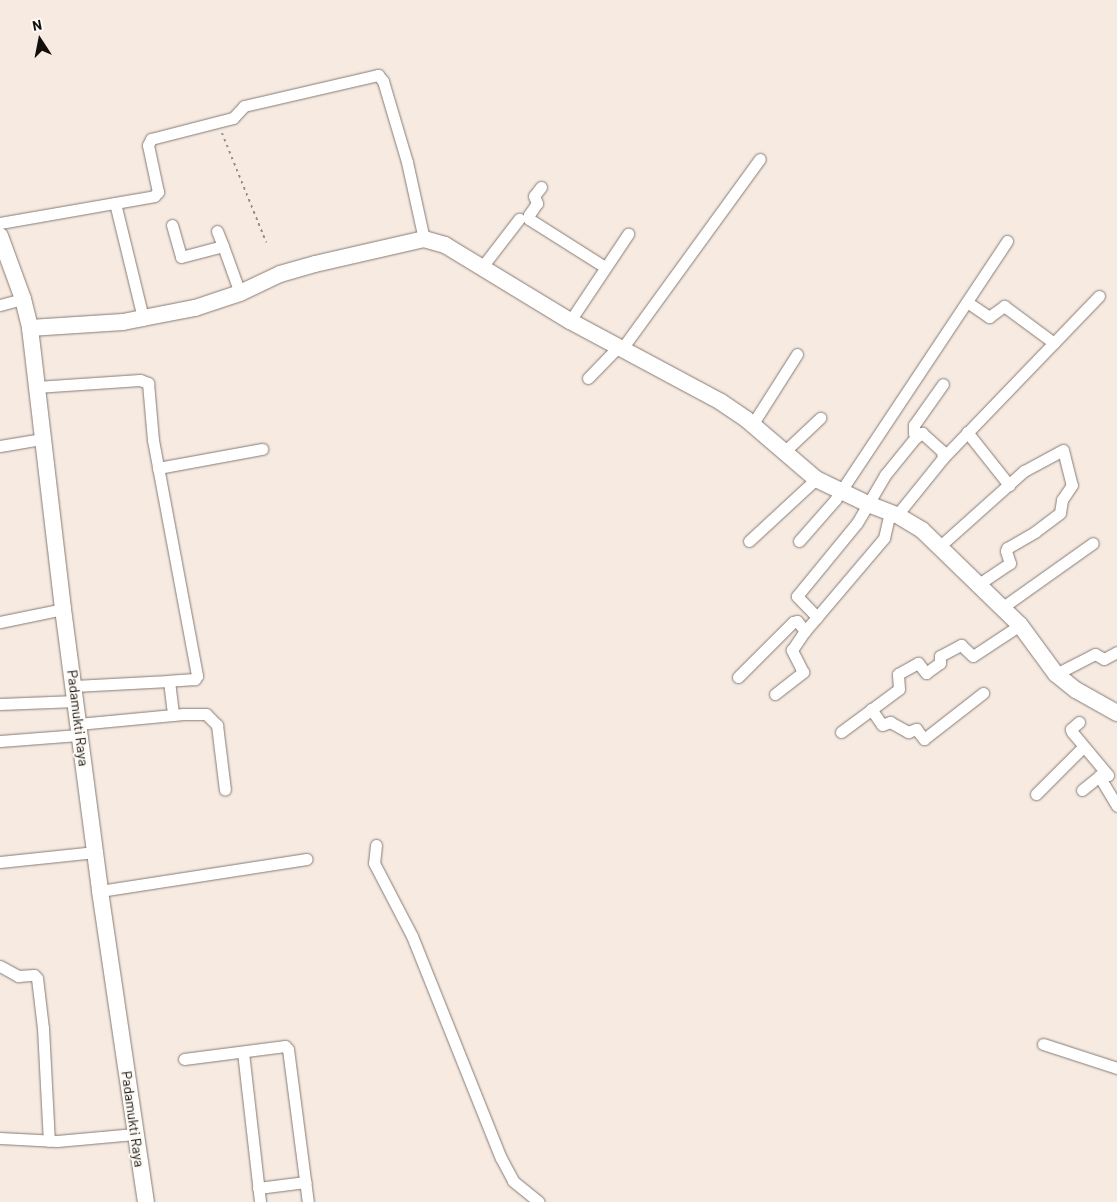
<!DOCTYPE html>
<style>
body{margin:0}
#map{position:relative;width:1117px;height:1202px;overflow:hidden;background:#f6eae1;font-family:Barlow,sans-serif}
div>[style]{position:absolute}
.path>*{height:2px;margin-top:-1px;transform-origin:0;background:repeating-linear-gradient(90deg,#968e87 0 2.5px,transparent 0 6.5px)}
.roads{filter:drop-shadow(0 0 1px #867b74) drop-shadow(0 0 1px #867b74)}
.street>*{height:11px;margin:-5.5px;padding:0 5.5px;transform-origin:5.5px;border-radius:5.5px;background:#fff}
.secondary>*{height:16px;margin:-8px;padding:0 8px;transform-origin:8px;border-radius:8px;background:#fff}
span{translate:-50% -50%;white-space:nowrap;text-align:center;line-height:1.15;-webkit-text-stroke:4px #fdf9f5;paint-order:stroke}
.street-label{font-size:14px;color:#130f0c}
.north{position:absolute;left:15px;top:15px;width:50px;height:50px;-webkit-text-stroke:4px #fdf9f5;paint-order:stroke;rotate:349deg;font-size:14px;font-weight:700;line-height:20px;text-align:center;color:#130f0c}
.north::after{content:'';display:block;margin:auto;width:18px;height:22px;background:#130f0c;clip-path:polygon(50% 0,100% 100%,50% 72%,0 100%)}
</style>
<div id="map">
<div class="path">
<i style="left:222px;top:133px;width:118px;rotate:68deg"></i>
</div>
<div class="roads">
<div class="street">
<i style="left:541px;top:187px;width:11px;rotate:128deg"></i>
<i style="left:534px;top:196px;width:8px;rotate:67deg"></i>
<i style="left:537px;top:203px;width:14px;rotate:124deg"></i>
<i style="left:529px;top:215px;width:4px;rotate:90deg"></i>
<i style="left:529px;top:219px;width:90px;rotate:32.3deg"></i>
<i style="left:115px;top:203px;width:40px;rotate:-10deg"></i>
<i style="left:154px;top:196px;width:6px;rotate:-45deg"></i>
<i style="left:158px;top:192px;width:48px;rotate:-102deg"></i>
<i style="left:148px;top:145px;width:7px;rotate:-63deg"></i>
<i style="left:151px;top:139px;width:85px;rotate:-14.4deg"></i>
<i style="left:233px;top:118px;width:16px;rotate:-47deg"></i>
<i style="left:244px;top:106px;width:138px;rotate:-13deg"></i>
<i style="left:378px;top:75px;width:8px;rotate:50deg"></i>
<i style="left:383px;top:81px;width:84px;rotate:73.5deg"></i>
<i style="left:407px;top:162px;width:79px;rotate:77.6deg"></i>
<i style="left:0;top:223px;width:117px;rotate:-9.9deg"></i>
<i style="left:115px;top:203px;width:118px;rotate:76.3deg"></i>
<i style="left:172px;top:225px;width:33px;rotate:74deg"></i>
<i style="left:181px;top:257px;width:43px;rotate:-14.7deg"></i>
<i style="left:223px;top:246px;width:50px;rotate:70.1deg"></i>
<i style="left:217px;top:231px;width:16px;rotate:68deg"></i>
<i style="left:482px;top:267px;width:61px;rotate:-52.4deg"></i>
<i style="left:967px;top:302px;width:27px;rotate:34deg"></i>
<i style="left:989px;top:317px;width:19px;rotate:-36deg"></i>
<i style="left:1004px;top:306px;width:62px;rotate:36.5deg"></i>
<i style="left:0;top:305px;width:24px;rotate:-15deg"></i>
<i style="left:570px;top:321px;width:105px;rotate:-56.3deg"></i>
<i style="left:621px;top:350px;width:236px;rotate:-54deg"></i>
<i style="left:588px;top:378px;width:43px;rotate:-45.9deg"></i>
<i style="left:36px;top:387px;width:104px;rotate:-3.9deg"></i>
<i style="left:140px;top:380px;width:9px;rotate:21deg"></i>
<i style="left:148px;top:383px;width:57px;rotate:85deg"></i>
<i style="left:153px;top:440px;width:240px;rotate:79.4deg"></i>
<i style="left:197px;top:676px;width:4px;rotate:124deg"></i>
<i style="left:195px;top:679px;width:26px;rotate:176deg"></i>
<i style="left:752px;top:425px;width:84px;rotate:-57.6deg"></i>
<i style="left:967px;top:432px;width:68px;rotate:51.6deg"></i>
<i style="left:917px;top:436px;width:4px;rotate:-135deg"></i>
<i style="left:914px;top:433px;width:8px;rotate:-90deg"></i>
<i style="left:914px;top:425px;width:50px;rotate:-54.7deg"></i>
<i style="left:0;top:446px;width:43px;rotate:-9.5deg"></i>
<i style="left:784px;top:452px;width:50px;rotate:-43.4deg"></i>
<i style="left:943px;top:458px;width:225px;rotate:-46.1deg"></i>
<i style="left:158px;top:468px;width:106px;rotate:-10.4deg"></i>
<i style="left:749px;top:541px;width:91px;rotate:-42.8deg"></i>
<i style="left:799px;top:541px;width:55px;rotate:-48.7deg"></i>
<i style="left:835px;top:500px;width:311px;rotate:-56.4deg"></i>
<i style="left:940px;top:546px;width:113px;rotate:-41.8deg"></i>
<i style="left:1024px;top:471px;width:44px;rotate:-28.3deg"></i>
<i style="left:1063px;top:450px;width:36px;rotate:76deg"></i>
<i style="left:1072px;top:485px;width:18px;rotate:124deg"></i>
<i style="left:1062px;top:500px;width:13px;rotate:99deg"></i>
<i style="left:1060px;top:513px;width:31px;rotate:143deg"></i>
<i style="left:1035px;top:532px;width:32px;rotate:150deg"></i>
<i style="left:1007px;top:548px;width:3px;rotate:108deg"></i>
<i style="left:1006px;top:551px;width:13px;rotate:72deg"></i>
<i style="left:1010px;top:563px;width:40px;rotate:146deg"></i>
<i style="left:1003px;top:607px;width:110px;rotate:-35.4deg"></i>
<i style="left:817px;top:617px;width:104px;rotate:-49.7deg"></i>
<i style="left:884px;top:538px;width:26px;rotate:-77deg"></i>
<i style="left:0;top:622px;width:64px;rotate:-11.7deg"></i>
<i style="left:1056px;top:674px;width:44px;rotate:-27.1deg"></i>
<i style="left:1095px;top:654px;width:10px;rotate:29deg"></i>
<i style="left:1104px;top:659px;width:15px;rotate:-28deg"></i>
<i style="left:738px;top:677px;width:78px;rotate:-45deg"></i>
<i style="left:793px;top:622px;width:4px;rotate:-14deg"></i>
<i style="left:797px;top:621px;width:13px;rotate:51deg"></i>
<i style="left:805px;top:631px;width:18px;rotate:-49deg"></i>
<i style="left:817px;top:617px;width:29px;rotate:-134deg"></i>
<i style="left:797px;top:596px;width:94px;rotate:-50.6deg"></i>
<i style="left:857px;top:523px;width:56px;rotate:-59.7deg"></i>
<i style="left:885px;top:475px;width:48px;rotate:-51deg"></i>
<i style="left:915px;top:438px;width:9px;rotate:-36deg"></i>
<i style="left:922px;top:433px;width:27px;rotate:42deg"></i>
<i style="left:942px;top:451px;width:7px;rotate:82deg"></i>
<i style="left:943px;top:458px;width:73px;rotate:128.9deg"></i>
<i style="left:74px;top:686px;width:95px;rotate:-3deg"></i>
<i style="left:169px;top:681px;width:34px;rotate:83deg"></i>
<i style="left:775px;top:694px;width:36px;rotate:-38deg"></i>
<i style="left:803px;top:672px;width:25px;rotate:-117deg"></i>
<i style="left:792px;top:650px;width:23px;rotate:-56deg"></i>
<i style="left:0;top:704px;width:76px;rotate:-2.3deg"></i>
<i style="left:871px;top:709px;width:19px;rotate:55deg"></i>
<i style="left:882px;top:725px;width:9px;rotate:-21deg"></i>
<i style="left:890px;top:722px;width:21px;rotate:29deg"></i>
<i style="left:908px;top:732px;width:9px;rotate:-21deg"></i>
<i style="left:916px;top:729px;width:13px;rotate:51deg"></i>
<i style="left:924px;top:739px;width:75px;rotate:-37.9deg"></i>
<i style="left:1079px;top:722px;width:11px;rotate:139deg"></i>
<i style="left:1071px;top:729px;width:3px;rotate:72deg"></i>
<i style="left:1072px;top:732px;width:56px;rotate:50.1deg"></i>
<i style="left:1108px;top:775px;width:9px;rotate:174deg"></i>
<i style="left:1099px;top:776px;width:35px;rotate:59deg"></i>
<i style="left:78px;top:724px;width:106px;rotate:-5.4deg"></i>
<i style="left:184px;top:714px;width:22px"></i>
<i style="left:206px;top:714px;width:16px;rotate:45deg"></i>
<i style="left:217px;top:725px;width:65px;rotate:83deg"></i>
<i style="left:841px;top:732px;width:72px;rotate:-36.6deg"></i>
<i style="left:899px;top:689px;width:15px;rotate:-94deg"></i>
<i style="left:898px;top:674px;width:23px;rotate:-29deg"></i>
<i style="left:918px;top:663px;width:13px;rotate:51deg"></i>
<i style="left:926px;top:673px;width:17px;rotate:-36deg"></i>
<i style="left:940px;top:663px;width:7px;rotate:-90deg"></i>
<i style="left:940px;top:656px;width:24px;rotate:-28deg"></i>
<i style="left:961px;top:645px;width:16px;rotate:43deg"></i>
<i style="left:973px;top:656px;width:56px;rotate:-33.4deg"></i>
<i style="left:0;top:741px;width:79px;rotate:-4.3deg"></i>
<i style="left:1082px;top:790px;width:22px;rotate:-39deg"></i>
<i style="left:1036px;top:794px;width:66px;rotate:-45deg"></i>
<i style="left:376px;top:845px;width:18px;rotate:96deg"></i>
<i style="left:374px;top:863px;width:82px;rotate:62.5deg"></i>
<i style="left:412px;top:936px;width:239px;rotate:68.2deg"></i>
<i style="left:501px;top:1158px;width:26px;rotate:62deg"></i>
<i style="left:513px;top:1181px;width:33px;rotate:39deg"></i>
<i style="left:0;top:862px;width:96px;rotate:-6deg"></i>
<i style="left:100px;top:891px;width:209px;rotate:-8.8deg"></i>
<i style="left:0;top:966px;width:21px;rotate:29deg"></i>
<i style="left:18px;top:976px;width:16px;rotate:-4deg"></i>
<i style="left:34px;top:975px;width:4px;rotate:45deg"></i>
<i style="left:37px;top:978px;width:50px;rotate:83.2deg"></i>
<i style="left:43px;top:1028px;width:113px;rotate:87deg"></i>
<i style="left:1043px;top:1044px;width:78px;rotate:18deg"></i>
<i style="left:243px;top:1052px;width:151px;rotate:83.5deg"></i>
<i style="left:184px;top:1059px;width:102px;rotate:-7.3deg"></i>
<i style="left:285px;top:1046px;width:4px;rotate:45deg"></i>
<i style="left:288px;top:1049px;width:154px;rotate:82.6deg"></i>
<i style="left:0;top:1138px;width:57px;rotate:3deg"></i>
<i style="left:57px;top:1141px;width:78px;rotate:-5.1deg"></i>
<i style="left:258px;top:1188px;width:48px;rotate:-7.1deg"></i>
</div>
<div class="secondary">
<i style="left:0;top:236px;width:67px;rotate:69.9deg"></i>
<i style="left:23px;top:299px;width:30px;rotate:76deg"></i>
<i style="left:30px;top:328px;width:283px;rotate:83.3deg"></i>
<i style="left:63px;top:609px;width:284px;rotate:82.5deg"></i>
<i style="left:100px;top:891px;width:314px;rotate:81.6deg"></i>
<i style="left:30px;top:328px;width:93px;rotate:-3.7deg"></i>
<i style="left:123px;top:322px;width:20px;rotate:-11deg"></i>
<i style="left:143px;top:318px;width:53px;rotate:-10.9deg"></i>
<i style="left:195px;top:308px;width:47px;rotate:-18.4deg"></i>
<i style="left:240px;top:293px;width:44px;rotate:-25.4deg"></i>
<i style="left:280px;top:274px;width:36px;rotate:-16deg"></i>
<i style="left:315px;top:264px;width:112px;rotate:-12.9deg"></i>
<i style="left:424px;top:239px;width:22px;rotate:16deg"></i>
<i style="left:445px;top:245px;width:146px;rotate:31.3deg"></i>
<i style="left:570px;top:321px;width:171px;rotate:28.2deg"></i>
<i style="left:721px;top:402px;width:30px;rotate:34deg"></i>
<i style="left:746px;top:419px;width:92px;rotate:40.6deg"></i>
<i style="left:816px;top:479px;width:58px;rotate:25.7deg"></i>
<i style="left:868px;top:504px;width:31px;rotate:21deg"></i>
<i style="left:897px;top:515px;width:29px;rotate:31deg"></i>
<i style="left:922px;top:530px;width:136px;rotate:44.1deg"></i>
<i style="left:1020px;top:625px;width:61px;rotate:53.7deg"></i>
<i style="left:1056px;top:674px;width:26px;rotate:39deg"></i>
<i style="left:1076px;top:690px;width:47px;rotate:29.3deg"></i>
</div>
</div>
<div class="street-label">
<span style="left:78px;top:718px;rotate:83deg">Padamukti Raya</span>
<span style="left:133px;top:1119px;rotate:82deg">Padamukti Raya</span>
</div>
<div class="north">N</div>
</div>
